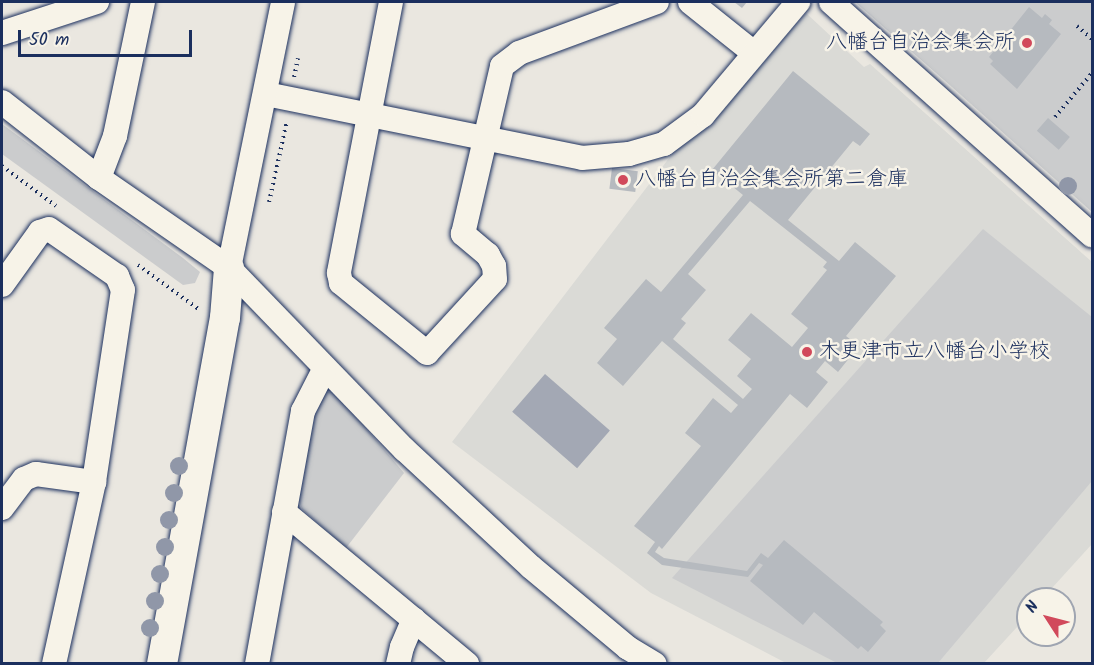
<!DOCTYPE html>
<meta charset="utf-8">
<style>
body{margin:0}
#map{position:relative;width:1094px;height:665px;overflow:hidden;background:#eae7e0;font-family:Kalam,"Klee One",sans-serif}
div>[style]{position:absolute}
.built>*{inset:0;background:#dadad6}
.green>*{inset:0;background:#cbcccd}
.water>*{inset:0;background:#a3a8b4;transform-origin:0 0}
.building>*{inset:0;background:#b6babf;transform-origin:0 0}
.path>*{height:4px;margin-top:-2px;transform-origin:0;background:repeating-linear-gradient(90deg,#1b2f5e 0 1.5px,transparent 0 6px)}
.roads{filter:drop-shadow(0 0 2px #1b2f5e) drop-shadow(0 0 2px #1b2f5e)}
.minor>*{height:24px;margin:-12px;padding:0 12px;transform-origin:12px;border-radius:12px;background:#f7f3e8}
.tertiary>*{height:30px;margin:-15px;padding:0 15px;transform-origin:15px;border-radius:15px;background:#f7f3e8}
.trees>*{width:18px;height:18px;margin:-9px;border-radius:50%;background:#9097a8}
.dots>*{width:16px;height:16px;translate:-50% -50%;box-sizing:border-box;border:3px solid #f7f3e8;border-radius:50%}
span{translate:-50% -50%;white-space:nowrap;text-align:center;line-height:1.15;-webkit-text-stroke:5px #f7f3e8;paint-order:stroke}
.poi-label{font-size:21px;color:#1b2f5e}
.right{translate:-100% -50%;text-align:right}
.left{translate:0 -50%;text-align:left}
.frame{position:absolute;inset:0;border:3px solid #1b2f5e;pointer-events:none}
.north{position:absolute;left:1016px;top:587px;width:60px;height:60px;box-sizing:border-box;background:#f7f3e8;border:2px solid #9fa5b1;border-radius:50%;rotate:306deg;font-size:16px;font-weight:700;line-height:24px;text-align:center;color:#1b2f5e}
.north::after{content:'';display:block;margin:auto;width:21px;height:27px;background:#d1495b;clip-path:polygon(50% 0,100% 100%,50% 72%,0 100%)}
.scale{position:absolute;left:18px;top:30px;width:174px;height:27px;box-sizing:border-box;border:3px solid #1b2f5e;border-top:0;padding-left:8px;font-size:18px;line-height:21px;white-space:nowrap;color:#1b2f5e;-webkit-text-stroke:4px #f7f3e8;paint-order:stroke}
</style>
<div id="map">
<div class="built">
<i style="clip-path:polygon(806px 13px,864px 67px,870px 64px,1092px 262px,1092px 544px,1042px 599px,1028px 599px,1028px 615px,984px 663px,786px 663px,651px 593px,452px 442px,676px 149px,707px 127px)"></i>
</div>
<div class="green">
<i style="clip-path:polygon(855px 2px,1092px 2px,1092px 212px,952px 87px)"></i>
<i style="clip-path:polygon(2px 124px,183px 258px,200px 272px,195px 283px,183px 285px,2px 154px)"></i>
<i style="clip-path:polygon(983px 229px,1092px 317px,1092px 481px,938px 663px,837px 663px,672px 578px)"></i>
<i style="clip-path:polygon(327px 392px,335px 392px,404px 473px,346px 548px,302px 509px,297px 496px,314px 410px)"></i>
</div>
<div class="water">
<i style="left:545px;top:374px;width:86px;height:50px;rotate:41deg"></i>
</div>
<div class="building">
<i style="clip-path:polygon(734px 2px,747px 2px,742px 8px)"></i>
<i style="clip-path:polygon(1029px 7px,1042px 18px,1045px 14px,1052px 20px,1049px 24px,1061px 34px,1017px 89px,990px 64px,993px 61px,989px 57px)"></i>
<i style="clip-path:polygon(evenodd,793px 71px,870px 134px,860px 146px,853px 141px,788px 220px,839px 261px,855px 242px,896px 276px,846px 336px,859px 346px,838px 372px,825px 361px,816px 372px,828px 382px,807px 408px,790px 394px,662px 549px,659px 546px,655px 552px,664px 558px,747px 571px,761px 553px,768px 558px,784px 540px,883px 622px,880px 625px,886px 631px,868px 652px,861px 646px,858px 649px,814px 612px,803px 625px,750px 581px,763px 565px,759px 563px,748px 577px,662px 565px,647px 553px,655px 542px,634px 526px,701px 446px,685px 433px,713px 398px,731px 413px,738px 405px,662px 341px,623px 386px,597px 363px,617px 339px,604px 328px,646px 279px,661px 292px,743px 195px,712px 170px,793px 71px,750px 201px,827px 262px,823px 267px,827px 270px,791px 314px,808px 328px,792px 347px,751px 313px,728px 340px,751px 359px,737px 376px,752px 389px,743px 399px,673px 339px,686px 323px,681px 319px,706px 290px,688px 274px,750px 201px)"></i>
<i style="left:1048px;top:118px;width:29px;height:17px;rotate:41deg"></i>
<i style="left:612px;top:168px;width:26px;height:21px;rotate:7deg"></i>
</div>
<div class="path">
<i style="left:1077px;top:26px;width:20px;rotate:41deg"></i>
<i style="left:294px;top:77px;width:19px;rotate:-78deg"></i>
<i style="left:1055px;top:117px;width:57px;rotate:-49.9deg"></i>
<i style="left:2px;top:166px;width:67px;rotate:36.5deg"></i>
<i style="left:269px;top:202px;width:83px;rotate:-77.5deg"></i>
<i style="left:138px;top:265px;width:77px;rotate:36deg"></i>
</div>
<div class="roads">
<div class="minor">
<i style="left:391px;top:2px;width:276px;rotate:100.9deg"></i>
<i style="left:339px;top:273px;width:10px;rotate:79deg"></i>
<i style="left:341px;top:283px;width:111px;rotate:39.1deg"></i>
<i style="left:427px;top:353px;width:100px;rotate:-47.4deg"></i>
<i style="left:495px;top:279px;width:13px;rotate:-94deg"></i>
<i style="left:494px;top:266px;width:13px;rotate:-119deg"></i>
<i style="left:488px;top:255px;width:33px;rotate:-140deg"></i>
<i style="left:463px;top:234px;width:172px;rotate:-76.9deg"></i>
<i style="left:502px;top:66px;width:21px;rotate:-37deg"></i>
<i style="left:519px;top:53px;width:147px;rotate:-20.3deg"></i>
<i style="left:690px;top:2px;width:82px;rotate:38.6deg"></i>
<i style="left:831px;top:2px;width:350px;rotate:41.8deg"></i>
<i style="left:2px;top:33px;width:100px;rotate:-18.1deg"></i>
<i style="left:266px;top:94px;width:322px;rotate:11.4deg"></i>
<i style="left:582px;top:158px;width:47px;rotate:-4.9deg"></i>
<i style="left:629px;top:154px;width:36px;rotate:-16deg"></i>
<i style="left:664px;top:144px;width:49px;rotate:-36.6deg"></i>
<i style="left:703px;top:115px;width:148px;rotate:-49.9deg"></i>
<i style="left:2px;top:102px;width:123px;rotate:38.1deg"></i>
<i style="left:99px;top:178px;width:158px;rotate:34.7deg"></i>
<i style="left:229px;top:268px;width:252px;rotate:46deg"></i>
<i style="left:404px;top:449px;width:173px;rotate:42.9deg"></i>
<i style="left:531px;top:567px;width:126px;rotate:39.9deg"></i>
<i style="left:628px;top:648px;width:31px;rotate:31deg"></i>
<i style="left:99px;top:178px;width:45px;rotate:-69.1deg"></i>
<i style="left:115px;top:136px;width:137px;rotate:-78.2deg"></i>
<i style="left:229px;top:268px;width:271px;rotate:-78.5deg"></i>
<i style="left:2px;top:285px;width:65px;rotate:-54.4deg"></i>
<i style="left:40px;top:232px;width:9px;rotate:-18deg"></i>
<i style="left:49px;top:229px;width:83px;rotate:34.7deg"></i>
<i style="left:117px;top:276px;width:15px;rotate:67deg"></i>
<i style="left:123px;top:290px;width:194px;rotate:98.6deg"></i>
<i style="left:94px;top:482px;width:186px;rotate:102.4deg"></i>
<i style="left:2px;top:508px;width:36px;rotate:-53deg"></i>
<i style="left:24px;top:479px;width:13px;rotate:-23deg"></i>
<i style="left:36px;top:474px;width:59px;rotate:7.9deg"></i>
<i style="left:284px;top:512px;width:238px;rotate:39.7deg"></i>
<i style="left:257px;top:664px;width:257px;rotate:-79.7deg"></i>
<i style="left:303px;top:411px;width:48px;rotate:-62.9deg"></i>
<i style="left:398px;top:664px;width:17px;rotate:-77deg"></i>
<i style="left:402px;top:647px;width:30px;rotate:-67deg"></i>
</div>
<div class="tertiary">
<i style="left:162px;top:664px;width:352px;rotate:-79.7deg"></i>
<i style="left:225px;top:318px;width:50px;rotate:-85.4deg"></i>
</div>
</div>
<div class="trees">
<i style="left:1068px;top:186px"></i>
<i style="left:179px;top:466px"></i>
<i style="left:174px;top:493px"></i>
<i style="left:169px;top:520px"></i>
<i style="left:165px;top:547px"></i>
<i style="left:160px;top:574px"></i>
<i style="left:155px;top:601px"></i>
<i style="left:150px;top:628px"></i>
</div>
<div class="dots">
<i style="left:1027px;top:43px;background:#d1495b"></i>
<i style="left:623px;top:180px;background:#d1495b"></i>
<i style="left:807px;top:352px;background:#d1495b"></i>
</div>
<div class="poi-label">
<span class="right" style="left:1015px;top:43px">八幡台自治会集会所</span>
<span class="left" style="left:635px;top:180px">八幡台自治会集会所第二倉庫</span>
<span class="left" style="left:819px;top:352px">木更津市立八幡台小学校</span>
</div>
<div class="frame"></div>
<div class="north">N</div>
<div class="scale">50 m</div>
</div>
